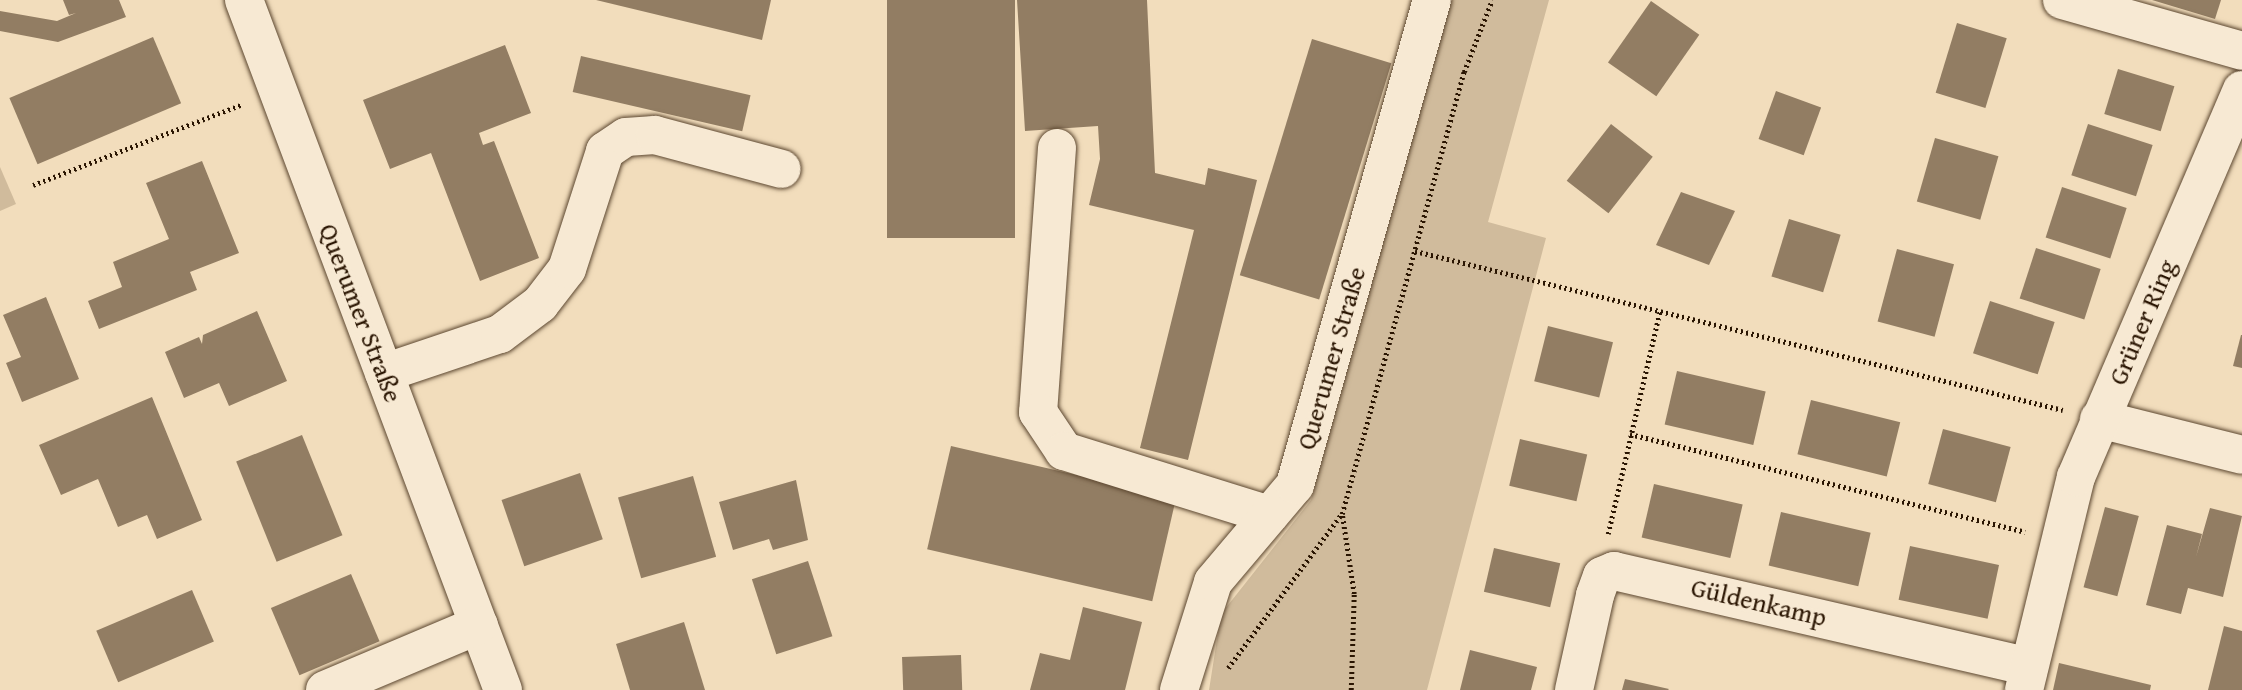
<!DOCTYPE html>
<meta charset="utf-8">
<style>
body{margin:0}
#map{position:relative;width:2242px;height:690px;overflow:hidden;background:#f2ddbc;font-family:"Gentium Book Plus",serif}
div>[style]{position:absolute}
.green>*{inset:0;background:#d0bb9c}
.building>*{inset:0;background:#927d63;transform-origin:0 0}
.path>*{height:4.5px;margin-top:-2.25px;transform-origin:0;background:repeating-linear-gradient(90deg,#2a1502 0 2px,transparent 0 5.5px)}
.roads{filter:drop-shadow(0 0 2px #5c4730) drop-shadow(0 0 2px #5c4730)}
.minor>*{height:38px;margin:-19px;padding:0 19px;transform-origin:19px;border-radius:19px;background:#f7e9d3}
span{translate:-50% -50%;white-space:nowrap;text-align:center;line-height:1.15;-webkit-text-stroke:7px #f7e9d3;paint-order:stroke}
.street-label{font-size:26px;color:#2a1502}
</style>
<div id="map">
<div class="green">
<i style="clip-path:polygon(1451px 0,1549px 0,1488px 222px,1546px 238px,1427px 690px,1209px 690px,1221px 614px,1311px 500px)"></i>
<i style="clip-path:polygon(0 167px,16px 204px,0 211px)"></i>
</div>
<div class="building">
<i style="clip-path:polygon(63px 0,119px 0,126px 17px,58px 42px,0 31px,0 11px,57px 21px,76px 13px,69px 15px)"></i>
<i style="clip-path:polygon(596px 0,771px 0,762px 40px)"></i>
<i style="left:887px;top:0;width:128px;height:238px"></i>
<i style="clip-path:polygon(1017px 0,1147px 0,1155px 173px,1205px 185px,1208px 168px,1257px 180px,1188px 460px,1140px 448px,1194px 230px,1089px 205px,1100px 159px,1098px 126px,1025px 131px)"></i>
<i style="clip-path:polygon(2152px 0,2221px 0,2215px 19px)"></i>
<i style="left:1651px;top:1px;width:59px;height:75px;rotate:35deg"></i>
<i style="left:1957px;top:23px;width:52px;height:73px;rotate:17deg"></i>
<i style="left:153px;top:37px;width:72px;height:156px;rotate:67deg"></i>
<i style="left:1312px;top:39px;width:83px;height:247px;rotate:17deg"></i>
<i style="clip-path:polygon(505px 45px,531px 113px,479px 133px,483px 145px,494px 141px,539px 258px,480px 281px,431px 153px,390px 169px,363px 100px)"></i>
<i style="left:581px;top:56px;width:174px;height:37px;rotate:13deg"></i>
<i style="left:2118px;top:69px;width:59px;height:47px;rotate:17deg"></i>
<i style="left:1776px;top:91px;width:48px;height:51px;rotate:20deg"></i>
<i style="left:1611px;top:124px;width:53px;height:72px;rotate:38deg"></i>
<i style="left:2088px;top:124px;width:68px;height:54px;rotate:18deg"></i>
<i style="left:1935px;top:138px;width:66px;height:66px;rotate:16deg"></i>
<i style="clip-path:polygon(202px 161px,239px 253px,190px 272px,197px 290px,99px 329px,88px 301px,122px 287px,113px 262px,169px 239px,146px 183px)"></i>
<i style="left:2062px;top:187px;width:68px;height:53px;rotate:18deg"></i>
<i style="clip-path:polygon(1681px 192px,1735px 211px,1709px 265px,1656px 245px)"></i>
<i style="left:1789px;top:219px;width:54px;height:60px;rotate:17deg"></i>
<i style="left:2036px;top:248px;width:68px;height:53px;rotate:18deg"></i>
<i style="left:1897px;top:249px;width:59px;height:75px;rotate:15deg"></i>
<i style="clip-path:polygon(46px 297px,79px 379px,22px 402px,6px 363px,21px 357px,3px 315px)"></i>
<i style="left:1990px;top:301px;width:68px;height:55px;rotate:18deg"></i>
<i style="clip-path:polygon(257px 311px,287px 381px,229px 406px,219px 383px,184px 398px,165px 352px,199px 337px,202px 344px,203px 335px)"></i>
<i style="left:1548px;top:326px;width:67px;height:57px;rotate:14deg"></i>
<i style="clip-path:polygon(2241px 335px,2242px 335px,2242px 368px,2233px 366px)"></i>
<i style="left:1677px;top:371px;width:91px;height:55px;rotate:13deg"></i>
<i style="clip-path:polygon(152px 397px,202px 520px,157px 539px,147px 515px,118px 527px,98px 479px,61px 495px,39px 445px)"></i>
<i style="left:1811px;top:400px;width:92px;height:56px;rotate:14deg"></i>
<i style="left:1943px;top:429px;width:70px;height:57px;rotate:15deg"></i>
<i style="left:302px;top:435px;width:108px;height:71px;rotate:68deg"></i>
<i style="left:1520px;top:439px;width:69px;height:48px;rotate:13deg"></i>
<i style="left:951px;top:446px;width:231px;height:106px;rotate:13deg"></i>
<i style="left:580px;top:473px;width:70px;height:83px;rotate:71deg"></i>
<i style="left:693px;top:476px;width:84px;height:78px;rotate:74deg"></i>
<i style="clip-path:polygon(796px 480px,808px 540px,773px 550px,769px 539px,733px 550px,719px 502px)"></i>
<i style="left:1654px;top:484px;width:91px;height:55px;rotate:13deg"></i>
<i style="left:2105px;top:507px;width:35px;height:83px;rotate:15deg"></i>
<i style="clip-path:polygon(2210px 508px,2242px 516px,2223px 597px,2188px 588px,2181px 614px,2146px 605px,2167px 525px,2202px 534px,2196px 557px)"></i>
<i style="left:1781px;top:512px;width:92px;height:55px;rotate:13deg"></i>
<i style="left:1910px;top:546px;width:91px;height:55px;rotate:12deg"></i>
<i style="left:1494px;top:548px;width:68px;height:45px;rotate:13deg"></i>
<i style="left:808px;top:561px;width:79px;height:59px;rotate:72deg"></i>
<i style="left:351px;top:574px;width:73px;height:87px;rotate:67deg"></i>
<i style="left:192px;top:590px;width:56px;height:104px;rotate:67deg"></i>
<i style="clip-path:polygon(1083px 607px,1142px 622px,1125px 690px,1030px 690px,1040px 653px,1070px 660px)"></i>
<i style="clip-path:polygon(684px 622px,705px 690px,630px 690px,616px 644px)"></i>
<i style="clip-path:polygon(2224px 626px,2242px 631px,2242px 690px,2208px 690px)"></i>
<i style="clip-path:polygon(1470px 650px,1537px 667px,1531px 690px,1460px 690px)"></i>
<i style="left:961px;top:655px;width:35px;height:59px;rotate:88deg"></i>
<i style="clip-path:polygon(2059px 663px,2151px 685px,2150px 690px,2053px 690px)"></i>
<i style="clip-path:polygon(1625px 679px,1669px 689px,1668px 690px,1622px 690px)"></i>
</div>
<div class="path">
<i style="left:33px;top:185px;width:225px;rotate:-21.1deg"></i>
<i style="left:1415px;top:251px;width:667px;rotate:13.79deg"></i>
<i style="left:1630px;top:434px;width:407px;rotate:13.9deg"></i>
<i style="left:1608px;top:534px;width:229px;rotate:-76.9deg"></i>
<i style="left:1228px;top:668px;width:190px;rotate:-53.6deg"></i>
<i style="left:1351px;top:690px;width:96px;rotate:-88.2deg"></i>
<i style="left:1354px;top:594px;width:81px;rotate:-98.5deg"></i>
<i style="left:1342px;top:514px;width:459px;rotate:-74.6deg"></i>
<i style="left:1464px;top:72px;width:77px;rotate:-68.7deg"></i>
</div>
<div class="roads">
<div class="minor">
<i style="left:244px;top:0;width:737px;rotate:69.43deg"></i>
<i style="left:2062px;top:0;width:187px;rotate:15.8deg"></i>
<i style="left:1057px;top:148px;width:265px;rotate:94.1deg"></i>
<i style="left:1038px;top:412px;width:47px;rotate:56.3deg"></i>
<i style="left:1064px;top:451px;width:215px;rotate:17.3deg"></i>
<i style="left:384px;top:373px;width:122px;rotate:-18.6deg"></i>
<i style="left:500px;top:334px;width:50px;rotate:-36.9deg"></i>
<i style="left:540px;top:304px;width:44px;rotate:-52.4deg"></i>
<i style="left:567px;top:269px;width:124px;rotate:-72.1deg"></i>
<i style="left:605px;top:151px;width:25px;rotate:-34deg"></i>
<i style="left:626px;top:137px;width:29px;rotate:-4deg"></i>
<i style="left:655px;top:135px;width:131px;rotate:15deg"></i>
<i style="left:2099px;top:419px;width:147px;rotate:14.1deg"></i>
<i style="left:325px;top:690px;width:167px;rotate:-22.9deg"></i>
<i style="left:1179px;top:690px;width:113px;rotate:-72.5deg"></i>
<i style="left:1213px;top:582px;width:127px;rotate:-49.8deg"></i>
<i style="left:1295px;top:485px;width:504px;rotate:-74.23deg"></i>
<i style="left:1574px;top:690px;width:97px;rotate:-77.5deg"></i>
<i style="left:1595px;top:595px;width:20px;rotate:-70deg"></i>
<i style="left:1602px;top:576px;width:13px;rotate:-23deg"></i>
<i style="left:1614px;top:571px;width:426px;rotate:13deg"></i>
<i style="left:2024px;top:690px;width:219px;rotate:-76.3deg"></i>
<i style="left:2076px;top:477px;width:421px;rotate:-66.8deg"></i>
</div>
</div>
<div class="street-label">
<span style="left:361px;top:313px;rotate:69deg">Querumer Straße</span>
<span style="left:2142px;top:322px;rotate:-67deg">Grüner Ring</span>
<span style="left:1331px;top:358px;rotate:-74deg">Querumer Straße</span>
<span style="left:1759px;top:602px;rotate:13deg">Güldenkamp</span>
</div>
</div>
